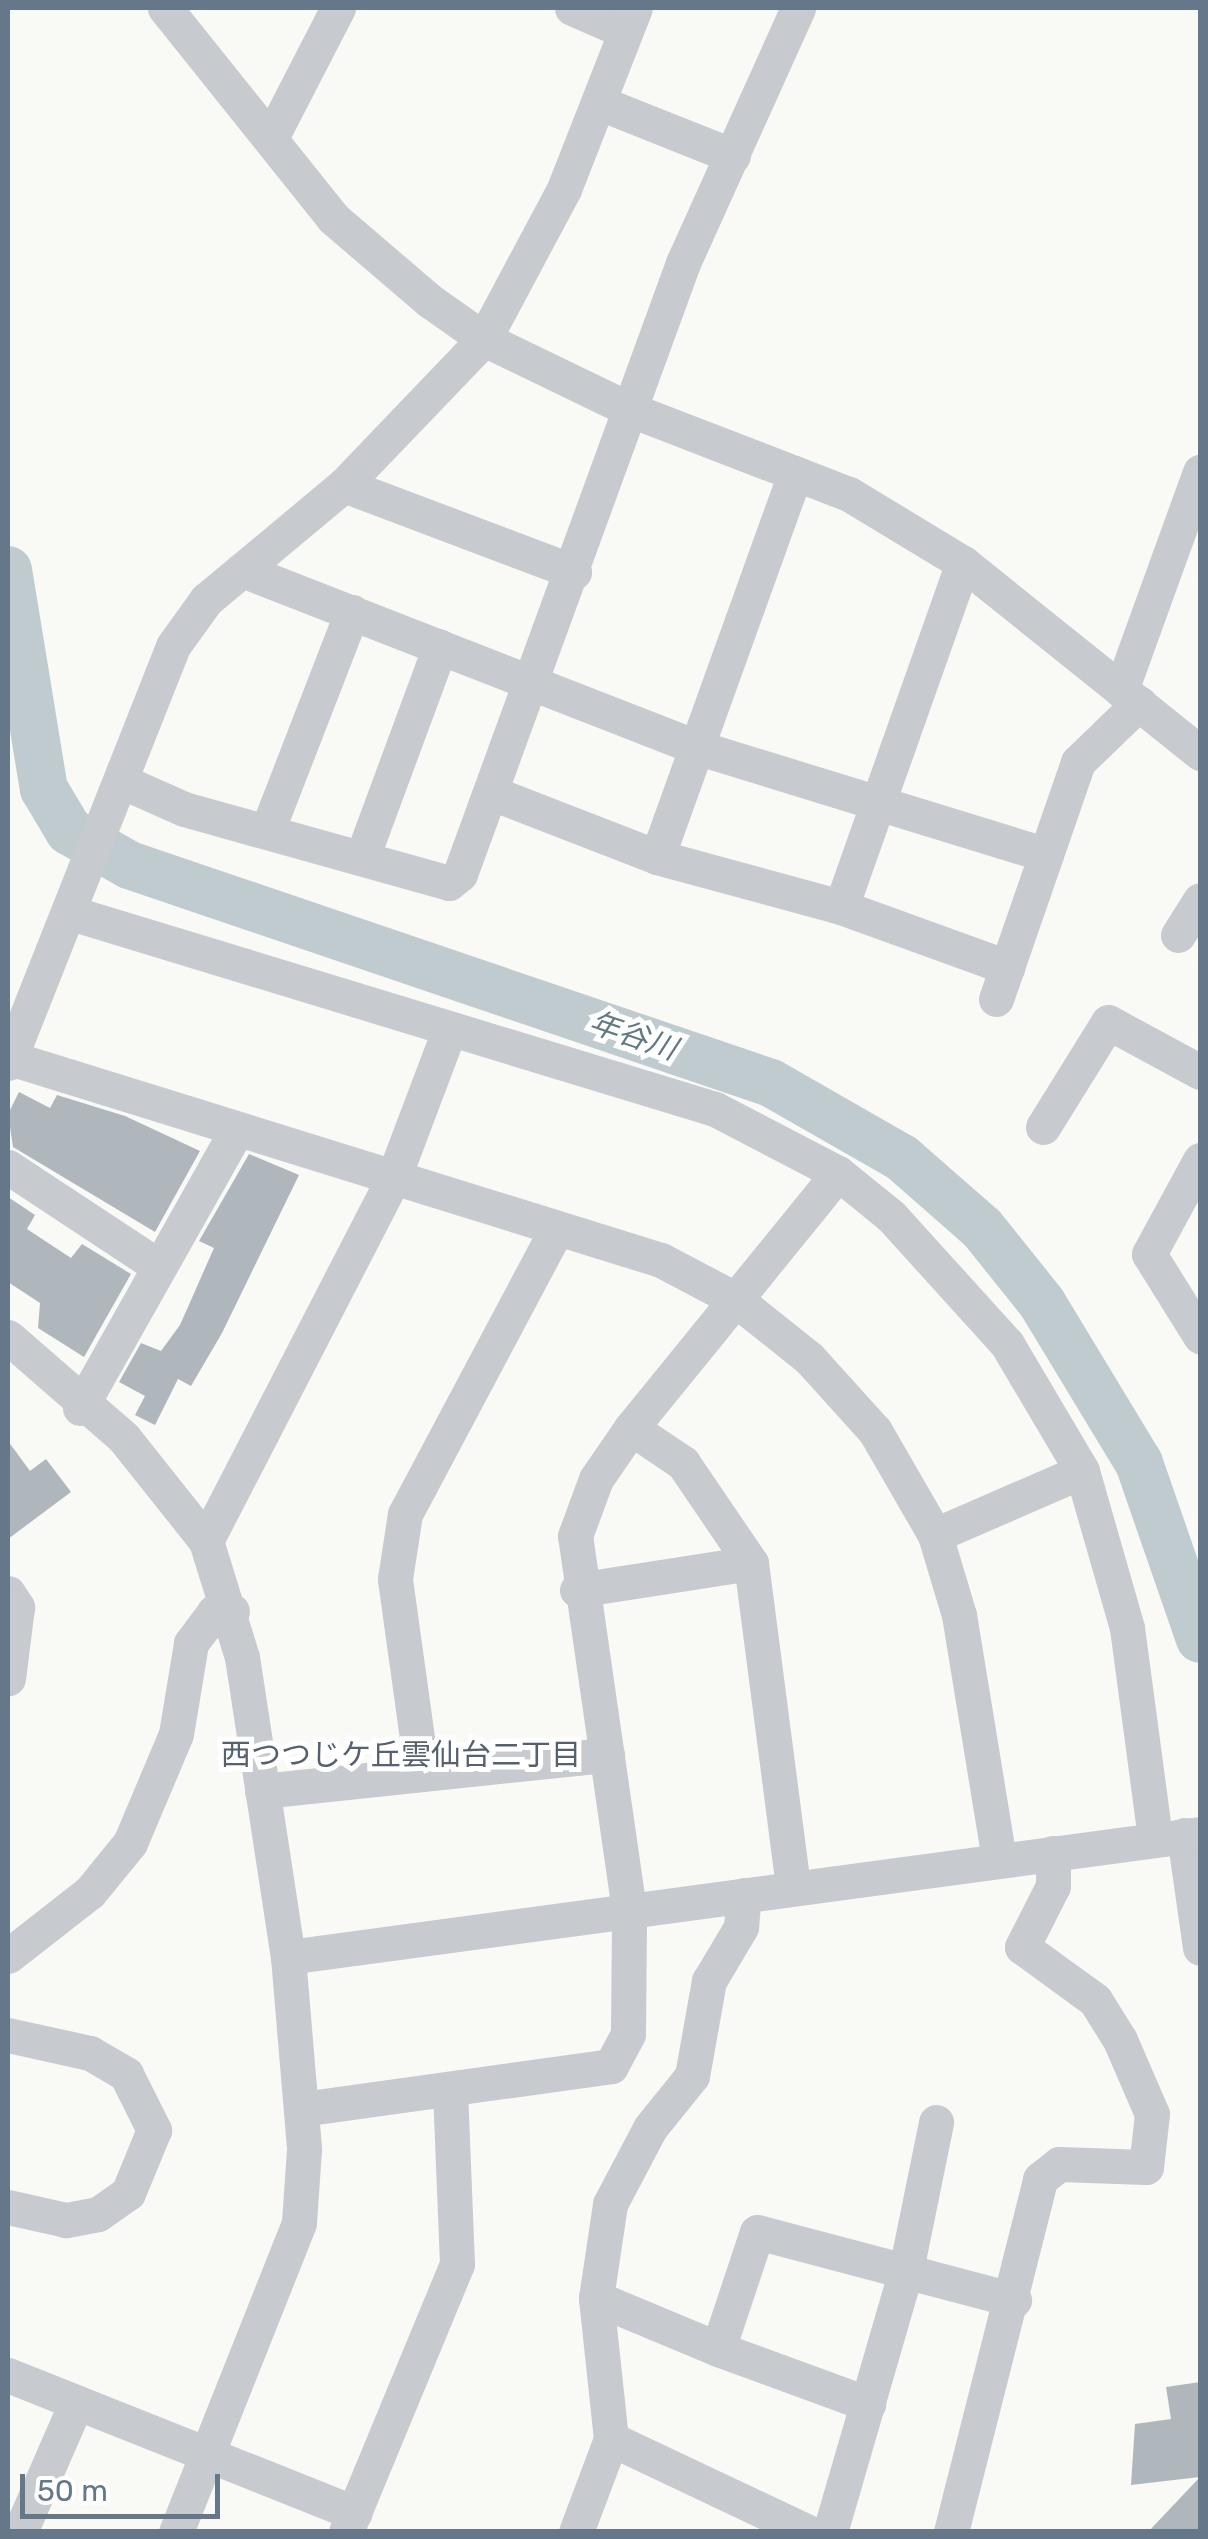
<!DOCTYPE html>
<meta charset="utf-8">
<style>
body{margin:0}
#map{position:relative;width:1208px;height:2539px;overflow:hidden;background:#f9f9f6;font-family:Rubik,"Noto Sans JP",sans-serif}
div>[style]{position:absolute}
.river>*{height:48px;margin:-24px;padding:0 24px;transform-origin:24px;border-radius:24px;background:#c0cbd0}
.building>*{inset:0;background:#afb7bd}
.minor>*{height:35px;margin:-17.5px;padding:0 17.5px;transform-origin:17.5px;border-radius:17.5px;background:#c7cace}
span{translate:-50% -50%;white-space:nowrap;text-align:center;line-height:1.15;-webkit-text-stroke:10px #fff;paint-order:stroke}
.water-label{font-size:30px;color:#627984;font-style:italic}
.neighbourhood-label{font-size:30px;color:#55616e}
.frame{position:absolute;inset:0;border:10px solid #667789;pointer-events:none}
.scale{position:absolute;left:20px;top:2474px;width:200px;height:45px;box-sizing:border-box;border:5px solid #667789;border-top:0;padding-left:12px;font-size:30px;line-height:35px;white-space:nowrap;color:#667789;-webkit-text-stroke:8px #fff;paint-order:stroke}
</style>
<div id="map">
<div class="river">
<i style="left:8px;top:570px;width:222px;rotate:80.7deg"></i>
<i style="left:44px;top:789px;width:49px;rotate:59.2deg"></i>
<i style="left:69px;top:831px;width:69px;rotate:29.5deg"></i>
<i style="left:129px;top:865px;width:678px;rotate:18.76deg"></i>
<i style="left:771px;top:1083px;width:151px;rotate:29.8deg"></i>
<i style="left:902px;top:1158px;width:106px;rotate:41.2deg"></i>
<i style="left:982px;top:1228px;width:96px;rotate:51.3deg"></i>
<i style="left:1042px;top:1303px;width:187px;rotate:58.8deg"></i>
<i style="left:1139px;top:1463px;width:186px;rotate:70.9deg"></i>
</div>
<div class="building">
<i style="clip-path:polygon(19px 1092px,50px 1108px,57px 1095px,125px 1116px,200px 1151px,155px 1232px,13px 1147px,8px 1114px)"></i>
<i style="clip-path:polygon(249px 1154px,299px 1175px,222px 1333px,191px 1386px,178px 1379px,155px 1425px,135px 1415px,145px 1396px,119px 1382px,141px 1343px,161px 1351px,180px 1325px,214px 1248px,199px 1241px)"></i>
<i style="clip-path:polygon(8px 1197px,35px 1215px,27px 1229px,71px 1258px,82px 1244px,131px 1274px,84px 1357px,38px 1328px,40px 1303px,8px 1282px)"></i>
<i style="clip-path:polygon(8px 1441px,30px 1471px,46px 1459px,71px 1492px,8px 1539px)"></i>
<i style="clip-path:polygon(1200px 2382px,1200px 2477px,1131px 2485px,1135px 2424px,1171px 2419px,1166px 2387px)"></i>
<i style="clip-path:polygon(1200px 2477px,1200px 2532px,1148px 2532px)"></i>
</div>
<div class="minor">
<i style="left:165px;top:8px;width:269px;rotate:51.3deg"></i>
<i style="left:333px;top:218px;width:128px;rotate:40.6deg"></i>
<i style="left:430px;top:301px;width:66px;rotate:35.1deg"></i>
<i style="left:484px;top:339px;width:163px;rotate:25.8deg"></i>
<i style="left:631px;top:410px;width:234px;rotate:21.1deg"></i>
<i style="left:849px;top:494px;width:133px;rotate:31.2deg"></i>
<i style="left:963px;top:563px;width:304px;rotate:38.7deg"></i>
<i style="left:572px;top:8px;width:58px;rotate:23.5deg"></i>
<i style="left:600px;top:103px;width:143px;rotate:21.7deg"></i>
<i style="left:273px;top:134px;width:142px;rotate:-62.7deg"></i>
<i style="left:344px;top:485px;width:246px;rotate:20.7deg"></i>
<i style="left:242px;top:570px;width:487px;rotate:21.3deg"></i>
<i style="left:696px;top:747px;width:366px;rotate:17.1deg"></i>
<i style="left:1121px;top:690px;width:232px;rotate:-70.1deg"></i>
<i style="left:121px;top:781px;width:69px;rotate:24deg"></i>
<i style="left:184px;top:809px;width:275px;rotate:15.6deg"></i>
<i style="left:449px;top:883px;width:14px;rotate:-39deg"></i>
<i style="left:460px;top:874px;width:650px;rotate:-69.95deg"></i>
<i style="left:683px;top:263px;width:280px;rotate:-65.7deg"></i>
<i style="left:492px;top:793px;width:177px;rotate:21.2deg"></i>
<i style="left:657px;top:857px;width:191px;rotate:15.2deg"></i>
<i style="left:841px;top:907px;width:177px;rotate:19.9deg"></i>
<i style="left:267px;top:831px;width:235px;rotate:-68.8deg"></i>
<i style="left:364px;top:852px;width:219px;rotate:-69.7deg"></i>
<i style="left:657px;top:857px;width:408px;rotate:-70.2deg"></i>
<i style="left:841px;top:907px;width:365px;rotate:-70.5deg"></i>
<i style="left:71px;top:913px;width:673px;rotate:16.93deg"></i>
<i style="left:715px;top:1109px;width:139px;rotate:27.5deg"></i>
<i style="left:838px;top:1173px;width:68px;rotate:39.1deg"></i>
<i style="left:891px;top:1216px;width:173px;rotate:47.8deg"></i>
<i style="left:1007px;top:1344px;width:147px;rotate:59.4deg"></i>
<i style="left:1082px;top:1471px;width:163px;rotate:74deg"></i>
<i style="left:1127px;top:1628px;width:213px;rotate:82.4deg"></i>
<i style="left:1178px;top:935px;width:41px;rotate:-57.8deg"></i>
<i style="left:996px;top:999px;width:251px;rotate:-70.9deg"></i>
<i style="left:1078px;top:762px;width:85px;rotate:-44deg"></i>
<i style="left:10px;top:1058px;width:682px;rotate:17.24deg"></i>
<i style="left:661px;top:1260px;width:84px;rotate:27.8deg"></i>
<i style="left:735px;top:1299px;width:95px;rotate:38.6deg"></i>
<i style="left:809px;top:1358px;width:98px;rotate:47.9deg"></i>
<i style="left:875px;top:1431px;width:120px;rotate:60deg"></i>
<i style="left:935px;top:1535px;width:84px;rotate:73.3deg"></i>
<i style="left:959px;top:1615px;width:248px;rotate:80.7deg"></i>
<i style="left:8px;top:1063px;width:448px;rotate:-68.4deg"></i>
<i style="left:173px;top:646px;width:57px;rotate:-54.3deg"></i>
<i style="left:206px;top:600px;width:180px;rotate:-39.8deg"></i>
<i style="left:344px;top:485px;width:202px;rotate:-46.2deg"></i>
<i style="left:484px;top:339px;width:170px;rotate:-61.9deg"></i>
<i style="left:564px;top:189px;width:194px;rotate:-68.6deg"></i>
<i style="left:1043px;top:1127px;width:123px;rotate:-58.2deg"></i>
<i style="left:1108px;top:1022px;width:105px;rotate:28.5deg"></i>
<i style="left:1200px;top:1160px;width:107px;rotate:118.5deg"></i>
<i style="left:1149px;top:1254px;width:97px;rotate:58.1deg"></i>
<i style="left:8px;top:1167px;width:180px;rotate:33.4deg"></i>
<i style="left:8px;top:1337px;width:154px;rotate:41deg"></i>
<i style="left:124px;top:1438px;width:132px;rotate:51.5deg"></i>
<i style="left:206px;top:1541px;width:121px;rotate:72.8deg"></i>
<i style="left:242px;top:1657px;width:304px;rotate:81.3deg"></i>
<i style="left:288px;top:1957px;width:193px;rotate:85.2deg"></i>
<i style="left:304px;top:2149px;width:74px;rotate:93.9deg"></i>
<i style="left:299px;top:2223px;width:333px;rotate:111.7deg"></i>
<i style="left:80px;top:1408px;width:316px;rotate:-60.6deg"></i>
<i style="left:631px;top:1428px;width:63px;rotate:33.9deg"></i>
<i style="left:683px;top:1463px;width:121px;rotate:55.8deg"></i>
<i style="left:751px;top:1563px;width:328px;rotate:82.6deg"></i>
<i style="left:935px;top:1535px;width:160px;rotate:-23.5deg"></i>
<i style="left:206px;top:1541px;width:407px;rotate:-62.7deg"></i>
<i style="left:393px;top:1179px;width:161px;rotate:-69.3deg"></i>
<i style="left:577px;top:1590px;width:176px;rotate:-8.8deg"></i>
<i style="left:8px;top:1593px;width:17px;rotate:57deg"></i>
<i style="left:17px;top:1607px;width:72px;rotate:97.2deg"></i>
<i style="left:422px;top:1774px;width:197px;rotate:-97.9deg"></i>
<i style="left:395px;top:1579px;width:66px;rotate:-81.3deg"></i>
<i style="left:405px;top:1514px;width:324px;rotate:-62deg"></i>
<i style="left:262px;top:1791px;width:347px;rotate:-6deg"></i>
<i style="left:1184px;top:1835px;width:114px;rotate:81.9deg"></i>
<i style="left:8px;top:1956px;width:104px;rotate:-38deg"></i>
<i style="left:90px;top:1892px;width:63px;rotate:-50.8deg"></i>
<i style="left:130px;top:1843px;width:118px;rotate:-67.1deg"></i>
<i style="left:176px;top:1734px;width:92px;rotate:-80.6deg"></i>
<i style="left:191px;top:1643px;width:39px;rotate:-53deg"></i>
<i style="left:214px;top:1612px;width:18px;rotate:-3deg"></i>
<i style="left:288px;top:1957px;width:920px;rotate:-7.68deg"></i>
<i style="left:8px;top:2035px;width:84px;rotate:12.4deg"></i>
<i style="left:90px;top:2053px;width:42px;rotate:30.3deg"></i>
<i style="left:126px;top:2074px;width:63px;rotate:63.4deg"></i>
<i style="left:154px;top:2130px;width:68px;rotate:112.4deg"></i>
<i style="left:128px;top:2193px;width:37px;rotate:145deg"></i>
<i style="left:98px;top:2214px;width:33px;rotate:169deg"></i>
<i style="left:66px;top:2220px;width:59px;rotate:-167.4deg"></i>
<i style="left:302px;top:2109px;width:312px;rotate:-7.9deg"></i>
<i style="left:611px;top:2066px;width:36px;rotate:-62deg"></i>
<i style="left:628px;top:2034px;width:124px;rotate:-89.5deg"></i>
<i style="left:629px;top:1910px;width:378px;rotate:-98.2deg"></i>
<i style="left:575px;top:1536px;width:61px;rotate:-69.8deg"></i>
<i style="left:596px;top:1479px;width:62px;rotate:-55.5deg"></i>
<i style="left:631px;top:1428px;width:328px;rotate:-50.9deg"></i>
<i style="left:596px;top:2298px;width:132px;rotate:22.7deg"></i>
<i style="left:718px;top:2349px;width:123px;rotate:-71.6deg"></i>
<i style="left:757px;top:2232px;width:266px;rotate:14.8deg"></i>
<i style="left:718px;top:2349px;width:160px;rotate:20.1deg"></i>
<i style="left:8px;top:2375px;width:373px;rotate:21.7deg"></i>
<i style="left:611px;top:2439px;width:142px;rotate:-96.1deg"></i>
<i style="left:596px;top:2298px;width:95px;rotate:-81.5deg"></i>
<i style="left:610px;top:2204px;width:86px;rotate:-62.2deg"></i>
<i style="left:650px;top:2128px;width:67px;rotate:-51.1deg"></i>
<i style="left:692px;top:2076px;width:97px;rotate:-79.9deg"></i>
<i style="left:709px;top:1981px;width:63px;rotate:-59.3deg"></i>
<i style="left:741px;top:1927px;width:32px;rotate:-85deg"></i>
<i style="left:20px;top:2532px;width:141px;rotate:-66.5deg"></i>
<i style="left:346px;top:2532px;width:290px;rotate:-67.5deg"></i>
<i style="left:457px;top:2264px;width:175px;rotate:-92.3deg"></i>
<i style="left:576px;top:2532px;width:99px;rotate:-69.4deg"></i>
<i style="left:611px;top:2439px;width:218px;rotate:25.3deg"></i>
<i style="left:830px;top:2532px;width:273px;rotate:-73.8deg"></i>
<i style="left:906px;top:2270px;width:151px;rotate:-78.5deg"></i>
<i style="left:951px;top:2532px;width:364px;rotate:-75.8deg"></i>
<i style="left:1040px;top:2179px;width:24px;rotate:-38deg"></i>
<i style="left:1059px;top:2164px;width:87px;rotate:2deg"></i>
<i style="left:1146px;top:2167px;width:53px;rotate:-83.5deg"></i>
<i style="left:1152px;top:2114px;width:81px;rotate:-113.4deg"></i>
<i style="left:1120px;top:2040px;width:47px;rotate:-122deg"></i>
<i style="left:1095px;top:2000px;width:90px;rotate:-144deg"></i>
<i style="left:1022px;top:1947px;width:68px;rotate:-63.1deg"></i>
<i style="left:1053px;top:1886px;width:33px;rotate:-90deg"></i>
</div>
<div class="water-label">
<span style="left:633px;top:1036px;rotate:19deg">年谷川</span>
</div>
<div class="neighbourhood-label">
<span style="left:401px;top:1755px">西つつじケ丘雲仙台二丁目</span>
</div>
<div class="frame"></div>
<div class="scale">50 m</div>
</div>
